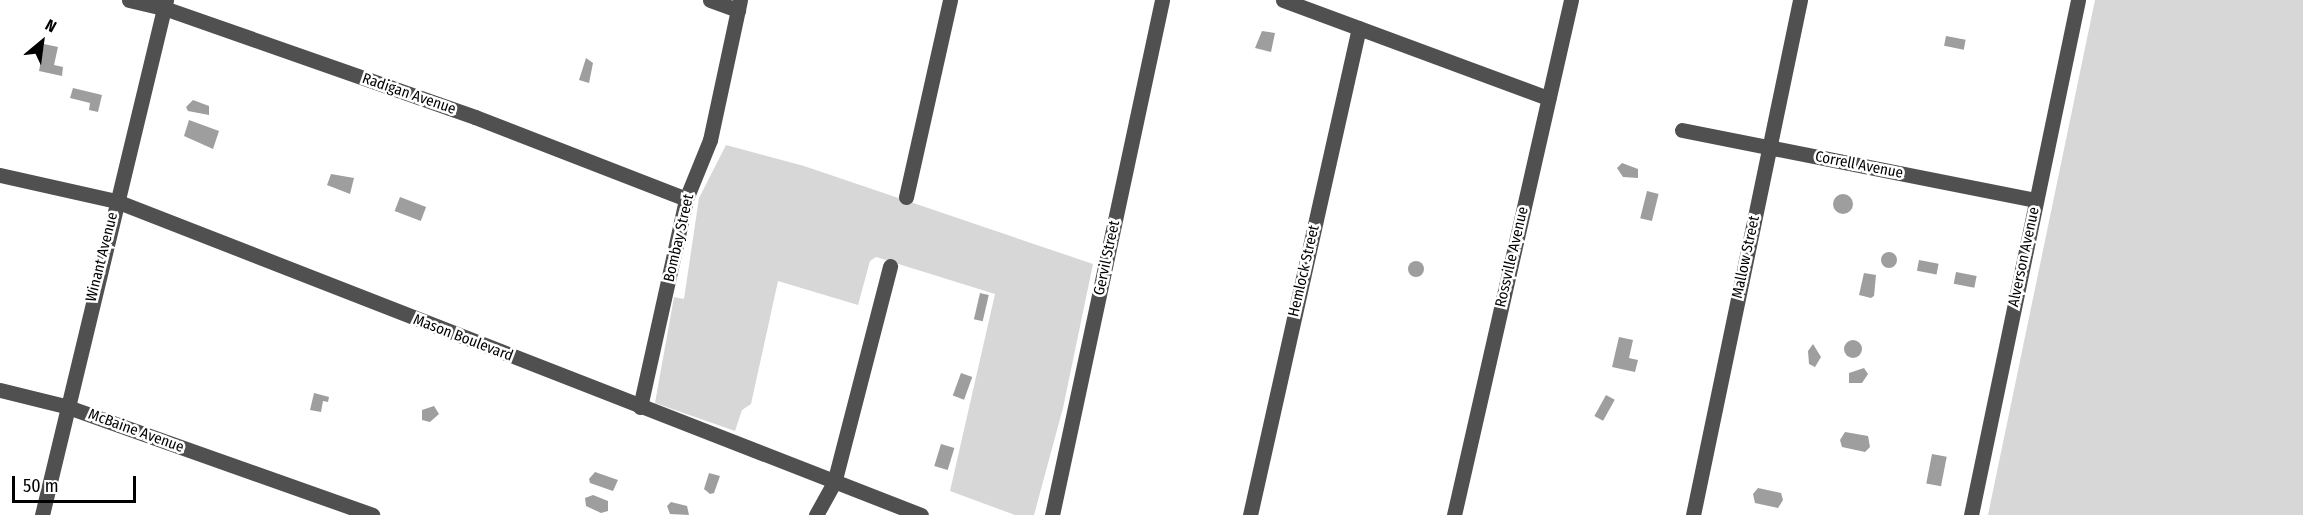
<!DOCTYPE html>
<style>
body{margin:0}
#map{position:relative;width:2303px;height:515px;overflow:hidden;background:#fff;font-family:"Fira Sans Condensed",sans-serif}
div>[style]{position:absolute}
.green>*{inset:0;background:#d7d7d7}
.water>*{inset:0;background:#9e9e9e;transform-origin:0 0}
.round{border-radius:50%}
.minor>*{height:15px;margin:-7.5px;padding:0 7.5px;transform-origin:7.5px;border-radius:7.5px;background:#505050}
span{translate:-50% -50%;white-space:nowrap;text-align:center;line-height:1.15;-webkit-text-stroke:5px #fff;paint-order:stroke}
.street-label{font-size:15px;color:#000}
.north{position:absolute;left:12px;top:12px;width:60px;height:60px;-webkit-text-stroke:4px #fff;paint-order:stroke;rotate:29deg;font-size:16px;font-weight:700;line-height:24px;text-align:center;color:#000}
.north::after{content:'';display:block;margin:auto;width:21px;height:27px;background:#000;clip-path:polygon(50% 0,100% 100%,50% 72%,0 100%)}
.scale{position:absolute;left:12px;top:476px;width:124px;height:27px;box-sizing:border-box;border:3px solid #000;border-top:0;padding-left:8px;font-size:18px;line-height:21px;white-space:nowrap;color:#000;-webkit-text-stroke:4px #fff;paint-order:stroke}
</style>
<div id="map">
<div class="green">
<i style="clip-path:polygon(2095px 0,2303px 0,2303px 515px,1988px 515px)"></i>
<i style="clip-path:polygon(726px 145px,804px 166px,1093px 264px,1063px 408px,1034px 515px,1015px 515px,950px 491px,995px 294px,876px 257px,870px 261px,858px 305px,778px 281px,751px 404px,742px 410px,735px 431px,655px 403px,674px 297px,684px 299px,699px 198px)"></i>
</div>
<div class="water">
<i style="clip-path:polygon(1262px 31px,1275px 33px,1271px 52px,1255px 48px)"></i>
<i style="left:1946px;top:36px;width:20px;height:10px;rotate:11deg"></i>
<i style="clip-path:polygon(44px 44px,58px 47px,54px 65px,63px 67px,62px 76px,39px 71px)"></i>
<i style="clip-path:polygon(586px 58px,593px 63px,589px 83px,579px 80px)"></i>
<i style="clip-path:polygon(73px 88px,102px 95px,98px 112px,89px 110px,90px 103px,70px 98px)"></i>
<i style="clip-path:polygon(193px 100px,209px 106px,209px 115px,188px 111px,186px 107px)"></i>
<i style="clip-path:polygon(189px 120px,219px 131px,213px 149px,184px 136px)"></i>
<i style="clip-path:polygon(1622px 163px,1638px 169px,1638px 178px,1623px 177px,1617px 168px)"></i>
<i style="clip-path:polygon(331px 174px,354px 178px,350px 194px,327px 185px)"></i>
<i style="left:1647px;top:191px;width:12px;height:28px;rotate:14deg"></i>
<i class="round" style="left:1833px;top:194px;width:20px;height:20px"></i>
<i style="left:400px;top:197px;width:28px;height:15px;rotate:21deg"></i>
<i class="round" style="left:1881px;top:252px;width:16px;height:16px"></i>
<i style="left:1919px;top:260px;width:20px;height:11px;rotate:11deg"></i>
<i class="round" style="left:1408px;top:261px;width:16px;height:16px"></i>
<i style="left:1956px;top:272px;width:21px;height:12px;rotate:11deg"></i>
<i style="clip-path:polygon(1864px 273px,1876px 275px,1874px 296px,1871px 298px,1859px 295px)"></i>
<i style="left:980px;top:293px;width:9px;height:27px;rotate:13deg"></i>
<i style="clip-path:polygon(1619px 337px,1633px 340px,1629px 358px,1638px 360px,1635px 372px,1612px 367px)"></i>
<i class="round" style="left:1844px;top:340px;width:18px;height:18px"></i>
<i style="clip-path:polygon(1813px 344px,1821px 357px,1815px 367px,1809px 364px,1808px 351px)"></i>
<i style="clip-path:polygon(1864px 368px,1868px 374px,1862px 383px,1849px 383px,1849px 373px)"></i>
<i style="left:961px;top:373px;width:12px;height:24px;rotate:20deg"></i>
<i style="clip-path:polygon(314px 393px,329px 397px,328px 402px,323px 401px,321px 412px,310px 410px)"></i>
<i style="left:1606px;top:395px;width:10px;height:24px;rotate:29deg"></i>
<i style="clip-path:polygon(434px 406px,439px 414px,430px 422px,422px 420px,422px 410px)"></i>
<i style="clip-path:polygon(1845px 432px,1868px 436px,1870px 447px,1865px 452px,1842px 447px,1840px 440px)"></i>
<i style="left:941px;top:444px;width:14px;height:23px;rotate:17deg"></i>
<i style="left:1932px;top:454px;width:15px;height:30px;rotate:11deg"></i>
<i style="clip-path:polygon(595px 472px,618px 480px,613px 491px,590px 483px,589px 479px)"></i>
<i style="clip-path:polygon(709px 473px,720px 476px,714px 493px,710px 494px,704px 489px)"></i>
<i style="clip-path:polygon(1758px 488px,1781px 493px,1783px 500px,1778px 508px,1755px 503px,1753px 494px)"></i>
<i style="clip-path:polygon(593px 495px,608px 501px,608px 511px,601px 513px,586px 506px,585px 498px)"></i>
<i style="clip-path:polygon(671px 502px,687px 506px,689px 515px,670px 514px,667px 506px)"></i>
</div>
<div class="minor">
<i style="left:129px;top:0;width:36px;rotate:13deg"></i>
<i style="left:164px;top:8px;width:330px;rotate:19.3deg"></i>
<i style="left:475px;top:117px;width:226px;rotate:21.2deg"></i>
<i style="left:710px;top:0;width:30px;rotate:20deg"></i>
<i style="left:1283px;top:0;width:283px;rotate:20.3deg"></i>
<i style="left:1682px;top:130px;width:361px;rotate:11.2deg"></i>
<i style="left:0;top:175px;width:119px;rotate:12.6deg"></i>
<i style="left:116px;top:201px;width:864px;rotate:21.31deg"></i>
<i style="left:906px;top:197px;width:202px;rotate:-77.4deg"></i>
<i style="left:0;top:390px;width:67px;rotate:13.8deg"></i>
<i style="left:65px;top:406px;width:326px;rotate:19.5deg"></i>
<i style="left:640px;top:407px;width:213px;rotate:-77.5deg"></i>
<i style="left:686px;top:199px;width:64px;rotate:-67.9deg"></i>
<i style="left:710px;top:140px;width:143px;rotate:-77.9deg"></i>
<i style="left:42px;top:515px;width:530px;rotate:-76.46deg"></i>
<i style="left:816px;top:515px;width:37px;rotate:-61deg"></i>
<i style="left:834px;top:483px;width:224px;rotate:-75.5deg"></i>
<i style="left:1052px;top:515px;width:527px;rotate:-77.94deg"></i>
<i style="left:1250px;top:515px;width:499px;rotate:-77.4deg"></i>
<i style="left:1454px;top:515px;width:528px;rotate:-77.2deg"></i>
<i style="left:1693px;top:515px;width:526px;rotate:-78.26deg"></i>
<i style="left:1971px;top:515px;width:526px;rotate:-78.26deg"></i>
</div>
<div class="street-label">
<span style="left:409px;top:94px;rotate:19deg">Radigan Avenue</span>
<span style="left:1859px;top:165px;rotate:11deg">Correll Avenue</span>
<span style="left:679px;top:238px;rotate:-77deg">Bombay Street</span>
<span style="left:102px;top:257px;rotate:-76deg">Winant Avenue</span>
<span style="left:1512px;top:257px;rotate:-77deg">Rossville Avenue</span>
<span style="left:1746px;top:257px;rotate:-78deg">Mallow Street</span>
<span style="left:2024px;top:257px;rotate:-78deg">Alverson Avenue</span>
<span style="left:1107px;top:258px;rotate:-78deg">Gervil Street</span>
<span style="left:1304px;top:271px;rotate:-77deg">Hemlock Street</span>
<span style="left:463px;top:338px;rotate:21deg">Mason Boulevard</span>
<span style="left:136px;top:431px;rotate:20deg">McBaine Avenue</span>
</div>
<div class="north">N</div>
<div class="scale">50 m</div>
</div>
